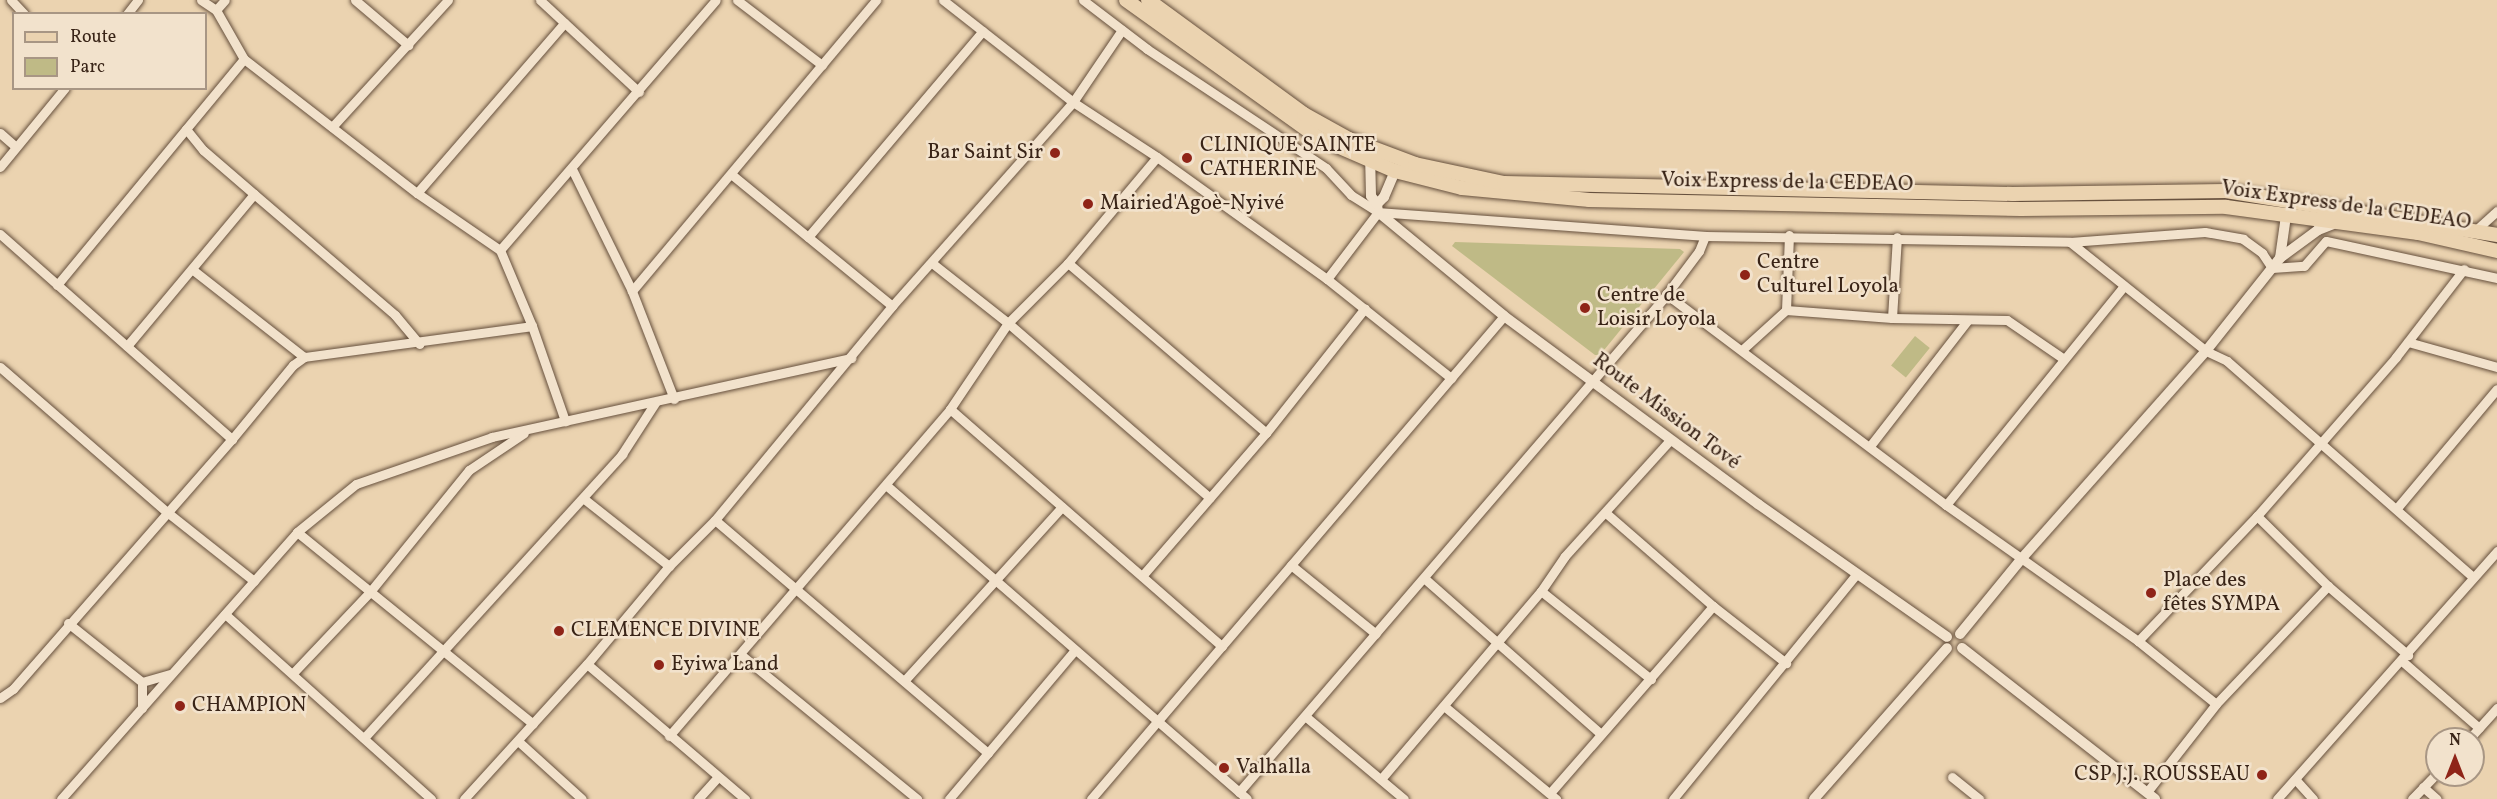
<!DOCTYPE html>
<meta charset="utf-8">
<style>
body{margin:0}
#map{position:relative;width:2497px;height:799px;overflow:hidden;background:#ebd3b0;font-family:Vollkorn,serif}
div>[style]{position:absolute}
.green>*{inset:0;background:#bfba86;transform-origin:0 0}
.roads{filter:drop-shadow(0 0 2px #66503d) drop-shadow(0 0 2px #66503d)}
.minor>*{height:9px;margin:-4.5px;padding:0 4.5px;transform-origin:4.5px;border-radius:4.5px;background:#f2e2cc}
.tertiary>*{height:10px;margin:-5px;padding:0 5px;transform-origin:5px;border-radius:5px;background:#f2e2cc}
.primary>*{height:14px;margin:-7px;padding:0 7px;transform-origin:7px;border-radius:7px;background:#ebd3b0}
.dots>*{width:16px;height:16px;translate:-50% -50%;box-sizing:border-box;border:3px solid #f2e2cc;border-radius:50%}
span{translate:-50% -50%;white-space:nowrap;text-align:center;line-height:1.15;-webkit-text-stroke:5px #f2e2cc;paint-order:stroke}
.poi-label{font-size:21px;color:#392417}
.left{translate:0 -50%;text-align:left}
.right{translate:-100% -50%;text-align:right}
.street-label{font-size:21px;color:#392417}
.legend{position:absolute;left:12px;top:12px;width:195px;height:78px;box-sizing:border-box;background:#f2e2cc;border:2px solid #a89684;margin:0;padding:8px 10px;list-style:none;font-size:18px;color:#392417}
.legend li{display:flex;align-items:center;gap:12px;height:30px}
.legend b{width:30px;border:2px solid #a89684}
.north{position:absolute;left:2425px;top:727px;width:60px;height:60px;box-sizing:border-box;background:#f2e2cc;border:2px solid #a89684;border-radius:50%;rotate:0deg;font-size:16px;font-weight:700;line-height:24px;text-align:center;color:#392417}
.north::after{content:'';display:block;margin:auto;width:21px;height:27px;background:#8f2418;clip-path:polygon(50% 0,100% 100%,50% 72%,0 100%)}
</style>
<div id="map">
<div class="green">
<i style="clip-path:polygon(1455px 242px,1680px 249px,1684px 252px,1600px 355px,1595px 355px,1452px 246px)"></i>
<i style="left:1915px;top:336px;width:19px;height:38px;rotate:39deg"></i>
</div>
<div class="roads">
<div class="minor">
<i style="left:11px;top:0;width:19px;rotate:47deg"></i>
<i style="left:201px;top:0;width:18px;rotate:34deg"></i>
<i style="left:216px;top:10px;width:56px;rotate:60.3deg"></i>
<i style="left:244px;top:59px;width:219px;rotate:37.8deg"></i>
<i style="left:417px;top:193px;width:101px;rotate:34.5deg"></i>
<i style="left:500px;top:250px;width:82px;rotate:67.2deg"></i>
<i style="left:532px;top:326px;width:101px;rotate:70.8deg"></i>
<i style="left:355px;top:0;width:70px;rotate:40.3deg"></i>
<i style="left:540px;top:0;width:135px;rotate:42.9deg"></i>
<i style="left:737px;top:0;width:107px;rotate:37.4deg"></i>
<i style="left:943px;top:0;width:165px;rotate:38.1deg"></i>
<i style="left:1073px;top:102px;width:100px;rotate:33.2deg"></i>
<i style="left:1157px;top:157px;width:209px;rotate:35.7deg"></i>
<i style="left:1327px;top:279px;width:159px;rotate:38.6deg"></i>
<i style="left:1083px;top:0;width:81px;rotate:37.4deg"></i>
<i style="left:1147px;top:49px;width:215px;rotate:33.6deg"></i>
<i style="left:1326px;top:168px;width:37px;rotate:47deg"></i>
<i style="left:1351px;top:195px;width:32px;rotate:32deg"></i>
<i style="left:1378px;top:212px;width:328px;rotate:4.2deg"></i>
<i style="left:1705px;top:236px;width:365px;rotate:0.9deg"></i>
<i style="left:2070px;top:242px;width:135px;rotate:-4.2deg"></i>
<i style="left:2205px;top:232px;width:39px;rotate:10deg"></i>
<i style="left:2243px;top:239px;width:24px;rotate:36deg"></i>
<i style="left:2262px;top:253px;width:18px;rotate:56deg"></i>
<i style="left:2272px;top:268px;width:32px;rotate:-4deg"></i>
<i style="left:2304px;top:266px;width:33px;rotate:-49deg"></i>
<i style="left:2326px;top:241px;width:175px;rotate:12.2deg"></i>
<i style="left:216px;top:10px;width:13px;rotate:-48deg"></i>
<i style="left:127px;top:14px;width:18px;rotate:-52deg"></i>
<i style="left:332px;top:127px;width:172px;rotate:-47.6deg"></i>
<i style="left:0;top:133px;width:21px;rotate:41deg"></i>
<i style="left:0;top:167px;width:102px;rotate:-50.6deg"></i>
<i style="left:572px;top:169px;width:136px;rotate:63.8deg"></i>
<i style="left:731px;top:174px;width:208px;rotate:39.3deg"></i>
<i style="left:417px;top:193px;width:225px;rotate:-49.1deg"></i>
<i style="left:254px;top:194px;width:186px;rotate:40.6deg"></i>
<i style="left:395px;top:315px;width:38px;rotate:50deg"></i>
<i style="left:2477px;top:229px;width:27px;rotate:-42deg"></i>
<i style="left:0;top:234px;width:310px;rotate:41.5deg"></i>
<i style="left:808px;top:237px;width:270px;rotate:-49.7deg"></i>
<i style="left:2070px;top:242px;width:174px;rotate:38.7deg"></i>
<i style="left:2206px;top:351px;width:23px;rotate:25deg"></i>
<i style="left:2227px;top:361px;width:326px;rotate:41.3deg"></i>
<i style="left:500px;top:250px;width:330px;rotate:-49.2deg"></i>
<i style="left:932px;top:263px;width:97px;rotate:38.3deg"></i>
<i style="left:1008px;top:323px;width:267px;rotate:40.9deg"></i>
<i style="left:1068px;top:263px;width:261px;rotate:40.6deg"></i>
<i style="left:193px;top:270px;width:141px;rotate:38.1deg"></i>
<i style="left:1327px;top:279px;width:84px;rotate:-52.7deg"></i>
<i style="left:57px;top:285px;width:293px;rotate:-50.4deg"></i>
<i style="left:1666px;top:294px;width:351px;rotate:37deg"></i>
<i style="left:1946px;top:505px;width:235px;rotate:35.3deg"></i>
<i style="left:2138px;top:641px;width:100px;rotate:38.9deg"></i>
<i style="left:1786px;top:310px;width:106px;rotate:4.3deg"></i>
<i style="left:1892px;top:318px;width:115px;rotate:1deg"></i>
<i style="left:2007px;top:320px;width:69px;rotate:34.4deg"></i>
<i style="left:1892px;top:318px;width:81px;rotate:-86.5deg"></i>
<i style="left:2408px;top:342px;width:92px;rotate:15.7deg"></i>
<i style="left:127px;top:346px;width:198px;rotate:-50.1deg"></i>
<i style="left:254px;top:194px;width:67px;rotate:-139.2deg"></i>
<i style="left:203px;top:150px;width:27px;rotate:-129deg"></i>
<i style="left:1743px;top:349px;width:58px;rotate:-42.2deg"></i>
<i style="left:1786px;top:310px;width:75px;rotate:-87.7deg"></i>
<i style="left:0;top:367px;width:221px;rotate:41deg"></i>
<i style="left:167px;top:512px;width:111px;rotate:38.4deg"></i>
<i style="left:674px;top:399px;width:116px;rotate:-111.3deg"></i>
<i style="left:632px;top:291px;width:380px;rotate:-50deg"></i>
<i style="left:950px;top:409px;width:361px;rotate:41.1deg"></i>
<i style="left:1870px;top:446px;width:158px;rotate:-52.2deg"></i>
<i style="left:886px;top:485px;width:478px;rotate:41deg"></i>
<i style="left:583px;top:498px;width:110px;rotate:38.3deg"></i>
<i style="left:1946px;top:505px;width:282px;rotate:-50.9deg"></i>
<i style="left:2397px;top:508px;width:155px;rotate:-50deg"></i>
<i style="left:1606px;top:513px;width:142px;rotate:41deg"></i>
<i style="left:2257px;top:516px;width:100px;rotate:44.6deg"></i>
<i style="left:2328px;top:586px;width:106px;rotate:40.8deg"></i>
<i style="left:715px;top:520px;width:359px;rotate:40.5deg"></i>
<i style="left:297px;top:532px;width:304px;rotate:39.1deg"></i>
<i style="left:1291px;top:565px;width:109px;rotate:39.1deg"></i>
<i style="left:1142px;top:576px;width:189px;rotate:-49.1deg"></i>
<i style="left:1266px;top:433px;width:159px;rotate:-51.6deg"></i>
<i style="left:1424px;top:578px;width:236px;rotate:41.4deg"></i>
<i style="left:1541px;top:591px;width:42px;rotate:-55.6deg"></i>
<i style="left:1565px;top:556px;width:156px;rotate:-47.8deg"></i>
<i style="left:225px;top:614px;width:277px;rotate:41.9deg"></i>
<i style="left:68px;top:623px;width:95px;rotate:38.6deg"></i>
<i style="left:142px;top:682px;width:26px;rotate:90deg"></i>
<i style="left:2138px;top:641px;width:173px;rotate:-46.4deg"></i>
<i style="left:2257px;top:516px;width:211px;rotate:-48.8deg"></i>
<i style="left:2396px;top:357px;width:111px;rotate:-52.3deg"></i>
<i style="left:740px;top:654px;width:229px;rotate:39.3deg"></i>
<i style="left:2402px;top:661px;width:102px;rotate:41deg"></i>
<i style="left:587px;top:664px;width:208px;rotate:40.5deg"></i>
<i style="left:294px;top:672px;width:109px;rotate:-46.5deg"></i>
<i style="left:369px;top:593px;width:159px;rotate:-50.9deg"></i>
<i style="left:469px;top:470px;width:66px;rotate:-33.9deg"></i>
<i style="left:904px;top:681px;width:235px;rotate:-47.8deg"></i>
<i style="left:142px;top:682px;width:29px;rotate:-16deg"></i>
<i style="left:0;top:698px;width:16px;rotate:-35deg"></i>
<i style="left:13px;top:689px;width:332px;rotate:-48.8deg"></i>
<i style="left:232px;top:439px;width:96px;rotate:-50.5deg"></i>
<i style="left:293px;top:365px;width:14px;rotate:-36deg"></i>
<i style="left:304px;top:357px;width:230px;rotate:-7.7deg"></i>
<i style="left:1444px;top:706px;width:146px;rotate:39.7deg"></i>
<i style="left:1305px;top:716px;width:129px;rotate:40deg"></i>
<i style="left:669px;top:736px;width:431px;rotate:-49.3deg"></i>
<i style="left:950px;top:409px;width:104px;rotate:-56deg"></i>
<i style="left:1008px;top:323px;width:85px;rotate:-45deg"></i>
<i style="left:1068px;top:263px;width:138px;rotate:-50deg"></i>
<i style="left:364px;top:738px;width:384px;rotate:-47.7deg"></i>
<i style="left:622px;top:454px;width:61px;rotate:-57.1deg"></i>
<i style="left:2469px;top:739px;width:42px;rotate:-47.9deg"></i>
<i style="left:518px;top:741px;width:86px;rotate:42.2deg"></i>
<i style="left:1952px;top:777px;width:35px;rotate:39deg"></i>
<i style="left:1381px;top:779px;width:247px;rotate:-49.6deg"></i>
<i style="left:1541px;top:591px;width:141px;rotate:38.7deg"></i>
<i style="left:2295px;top:779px;width:27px;rotate:48deg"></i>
<i style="left:2423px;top:787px;width:18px;rotate:41deg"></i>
<i style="left:1239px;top:792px;width:650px;rotate:-49.3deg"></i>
<i style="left:1663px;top:299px;width:60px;rotate:-53.1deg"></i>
<i style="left:1699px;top:251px;width:16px;rotate:-68deg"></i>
<i style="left:2147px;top:792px;width:112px;rotate:-51.9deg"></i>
<i style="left:2216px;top:704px;width:163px;rotate:-46.5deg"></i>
<i style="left:1550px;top:793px;width:248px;rotate:-48.9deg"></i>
<i style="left:1713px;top:606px;width:93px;rotate:38deg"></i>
<i style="left:61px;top:799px;width:356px;rotate:-48.5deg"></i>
<i style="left:297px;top:532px;width:76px;rotate:-39.1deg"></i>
<i style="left:356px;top:484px;width:144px;rotate:-19.1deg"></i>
<i style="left:492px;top:437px;width:368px;rotate:-12.4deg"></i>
<i style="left:464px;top:799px;width:183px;rotate:-47.7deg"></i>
<i style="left:587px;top:664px;width:128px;rotate:-50.1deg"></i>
<i style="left:669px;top:566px;width:65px;rotate:-45deg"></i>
<i style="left:715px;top:520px;width:278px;rotate:-50.4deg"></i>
<i style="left:892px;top:306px;width:273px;rotate:-48.4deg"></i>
<i style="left:1073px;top:102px;width:87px;rotate:-55.8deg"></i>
<i style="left:698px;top:799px;width:28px;rotate:-48deg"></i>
<i style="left:949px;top:799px;width:195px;rotate:-49.8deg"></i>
<i style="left:1091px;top:799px;width:635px;rotate:-49.47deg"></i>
<i style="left:1673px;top:799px;width:291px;rotate:-50.8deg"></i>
<i style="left:2277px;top:799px;width:332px;rotate:-48.4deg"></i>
<i style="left:2412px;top:799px;width:36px;rotate:-46deg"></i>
</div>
<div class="tertiary">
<i style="left:1370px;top:154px;width:42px;rotate:88.6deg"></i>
<i style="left:1371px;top:196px;width:10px;rotate:53deg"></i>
<i style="left:1377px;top:204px;width:8px;rotate:83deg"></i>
<i style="left:1378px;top:212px;width:163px;rotate:39.5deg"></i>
<i style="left:1504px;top:316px;width:316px;rotate:36.5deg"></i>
<i style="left:1758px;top:504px;width:231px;rotate:35.1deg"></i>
<i style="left:1377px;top:204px;width:10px;rotate:-45deg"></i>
<i style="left:1384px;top:197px;width:28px;rotate:-67deg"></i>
<i style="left:2280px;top:258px;width:42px;rotate:-81.9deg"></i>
<i style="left:1960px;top:634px;width:99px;rotate:-50.7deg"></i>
<i style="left:2023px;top:557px;width:276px;rotate:-48.4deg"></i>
<i style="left:2206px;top:351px;width:119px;rotate:-51.5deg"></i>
<i style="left:2280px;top:258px;width:47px;rotate:-36.4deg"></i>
<i style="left:2318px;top:230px;width:19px;rotate:-21deg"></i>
<i style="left:1962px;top:648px;width:245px;rotate:38deg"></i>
<i style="left:1814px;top:799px;width:201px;rotate:-48.6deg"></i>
</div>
<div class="primary">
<i style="left:1126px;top:0;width:237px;rotate:35.6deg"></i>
<i style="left:1319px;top:138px;width:83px;rotate:23.5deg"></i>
<i style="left:1395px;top:171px;width:69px;rotate:14.2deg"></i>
<i style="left:1462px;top:188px;width:128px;rotate:5.4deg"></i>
<i style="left:1589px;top:200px;width:432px;rotate:1.2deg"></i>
<i style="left:2021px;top:209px;width:205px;rotate:-0.6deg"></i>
<i style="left:2226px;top:207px;width:194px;rotate:7.7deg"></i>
<i style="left:2418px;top:233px;width:81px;rotate:12.8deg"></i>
<i style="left:1148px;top:0;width:193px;rotate:36.2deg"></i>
<i style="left:1304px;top:114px;width:51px;rotate:29.1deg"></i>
<i style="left:1349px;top:139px;width:71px;rotate:20.7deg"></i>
<i style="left:1415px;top:164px;width:91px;rotate:12.1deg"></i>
<i style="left:1504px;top:183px;width:509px;rotate:1.24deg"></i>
<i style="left:2013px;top:194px;width:213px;rotate:-0.8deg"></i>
<i style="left:2226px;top:191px;width:275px;rotate:9.2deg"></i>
</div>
</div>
<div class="dots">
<i style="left:1055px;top:153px;background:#8f2418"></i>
<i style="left:1187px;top:158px;background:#8f2418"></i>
<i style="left:1088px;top:204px;background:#8f2418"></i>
<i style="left:1745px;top:275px;background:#8f2418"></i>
<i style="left:1585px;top:308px;background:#8f2418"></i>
<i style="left:2151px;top:593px;background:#8f2418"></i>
<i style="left:559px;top:631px;background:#8f2418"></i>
<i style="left:659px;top:665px;background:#8f2418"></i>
<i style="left:180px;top:706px;background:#8f2418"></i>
<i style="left:1224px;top:768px;background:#8f2418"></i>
<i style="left:2262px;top:775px;background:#8f2418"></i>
</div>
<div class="poi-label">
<span class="left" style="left:1200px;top:158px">CLINIQUE SAINTE<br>CATHERINE</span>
<span class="right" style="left:1043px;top:153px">Bar Saint Sir</span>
<span class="left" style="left:1100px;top:204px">Mairied'Agoè-Nyivé</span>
<span class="left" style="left:1757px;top:275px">Centre<br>Culturel Loyola</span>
<span class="left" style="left:1597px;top:308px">Centre de<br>Loisir Loyola</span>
<span class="left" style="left:2163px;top:593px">Place des<br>fêtes SYMPA</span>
<span class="left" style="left:571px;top:631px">CLEMENCE DIVINE</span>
<span class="left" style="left:671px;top:665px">Eyiwa Land</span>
<span class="left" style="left:192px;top:706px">CHAMPION</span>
<span class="left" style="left:1236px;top:768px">Valhalla</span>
<span class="right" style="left:2250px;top:775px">CSP J.J. ROUSSEAU</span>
</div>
<div class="street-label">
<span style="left:1787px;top:183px;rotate:1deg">Voix Express de la CEDEAO</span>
<span style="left:2346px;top:206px;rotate:8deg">Voix Express de la CEDEAO</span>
<span style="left:1666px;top:412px;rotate:37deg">Route Mission Tové</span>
</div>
<ul class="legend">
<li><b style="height:8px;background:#ebd3b0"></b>Route</li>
<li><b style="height:16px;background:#bfba86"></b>Parc</li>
</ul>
<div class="north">N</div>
</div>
